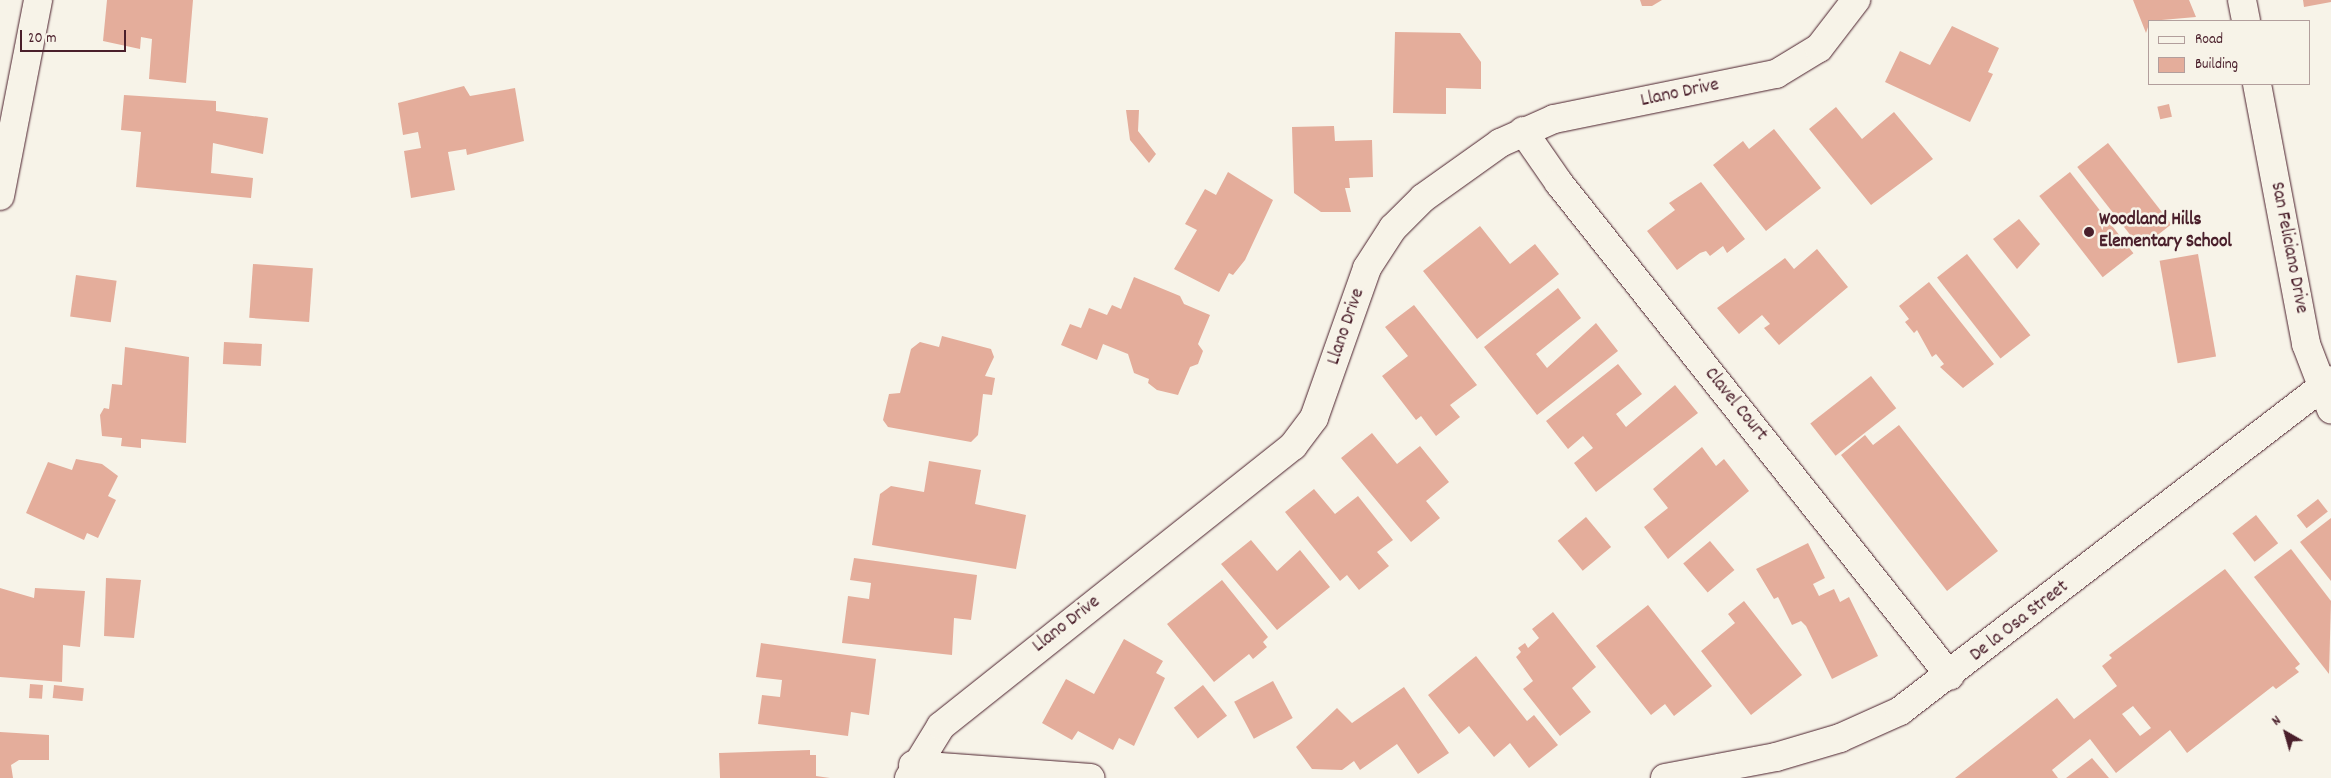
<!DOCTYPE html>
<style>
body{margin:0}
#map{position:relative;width:2331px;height:778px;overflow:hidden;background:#f7f3e8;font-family:Dekko,sans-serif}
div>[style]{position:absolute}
.building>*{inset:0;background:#e4ad9b;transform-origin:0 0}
.roads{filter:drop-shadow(0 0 1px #4a1f2b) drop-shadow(0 0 1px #4a1f2b)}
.street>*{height:28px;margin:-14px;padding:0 14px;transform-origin:14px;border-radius:14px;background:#f7f3e8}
.secondary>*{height:28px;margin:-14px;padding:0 14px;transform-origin:14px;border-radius:14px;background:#f7f3e8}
.dots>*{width:14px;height:14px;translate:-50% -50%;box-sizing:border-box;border:2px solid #f7f3e8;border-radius:50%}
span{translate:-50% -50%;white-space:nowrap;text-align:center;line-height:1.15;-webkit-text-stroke:5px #f7f3e8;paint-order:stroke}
.street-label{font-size:19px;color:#4a1f2b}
.poi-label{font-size:19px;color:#4a1f2b;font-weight:700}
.left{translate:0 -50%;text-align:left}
.legend{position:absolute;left:2148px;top:20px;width:162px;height:65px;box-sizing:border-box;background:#f7f3e8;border:1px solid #b29e9c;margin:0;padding:6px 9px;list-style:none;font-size:15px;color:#4a1f2b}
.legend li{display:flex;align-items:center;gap:10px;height:25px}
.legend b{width:25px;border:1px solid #b29e9c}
.north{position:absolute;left:2261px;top:708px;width:50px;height:50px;-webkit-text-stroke:4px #f7f3e8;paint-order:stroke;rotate:322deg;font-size:14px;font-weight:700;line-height:20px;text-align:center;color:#4a1f2b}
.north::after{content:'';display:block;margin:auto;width:18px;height:22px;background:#4a1f2b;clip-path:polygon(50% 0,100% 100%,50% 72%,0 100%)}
.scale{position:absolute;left:20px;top:30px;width:106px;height:22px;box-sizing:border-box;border:2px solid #4a1f2b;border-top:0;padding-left:6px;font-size:15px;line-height:18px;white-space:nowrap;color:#4a1f2b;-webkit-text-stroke:4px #f7f3e8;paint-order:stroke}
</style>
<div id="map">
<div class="building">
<i style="clip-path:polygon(107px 0,193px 0,186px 83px,149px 79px,152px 39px,141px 37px,140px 49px,103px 41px)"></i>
<i style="clip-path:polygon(1640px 0,1662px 0,1652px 6px,1642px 6px)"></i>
<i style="clip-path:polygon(2133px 0,2189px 0,2196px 17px,2150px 21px,2146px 33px)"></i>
<i style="clip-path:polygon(2303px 0,2331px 0,2331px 2px,2304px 7px)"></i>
<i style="clip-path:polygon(1952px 26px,1999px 48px,1988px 72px,1993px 74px,1970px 122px,1885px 82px,1900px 51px,1930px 65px)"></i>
<i style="clip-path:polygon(1395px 32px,1460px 33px,1481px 62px,1481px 89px,1446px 88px,1446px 114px,1393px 113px)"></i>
<i style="clip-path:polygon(464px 86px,470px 96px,515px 88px,524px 141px,467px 155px,466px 149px,448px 152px,455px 190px,411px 198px,404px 151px,421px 148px,418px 132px,403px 135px,398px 103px)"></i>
<i style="clip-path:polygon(124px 95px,216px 101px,216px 111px,268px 118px,263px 154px,213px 143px,211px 173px,253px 178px,251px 198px,136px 187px,141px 132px,121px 130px)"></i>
<i style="left:2169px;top:104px;width:13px;height:12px;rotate:77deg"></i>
<i style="clip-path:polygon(1836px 107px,1862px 139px,1894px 112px,1933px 159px,1871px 205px,1809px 129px)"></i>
<i style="clip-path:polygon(1126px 110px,1139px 110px,1138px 131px,1156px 154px,1149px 163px,1130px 140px)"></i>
<i style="clip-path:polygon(1334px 126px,1335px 141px,1372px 140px,1373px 177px,1349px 178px,1350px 188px,1345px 188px,1351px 212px,1321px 212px,1294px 193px,1292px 127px)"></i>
<i style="clip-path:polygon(1774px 129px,1821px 188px,1766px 231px,1713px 165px,1743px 141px,1749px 149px)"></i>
<i style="left:2108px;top:143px;width:103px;height:39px;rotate:52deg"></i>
<i style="clip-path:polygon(1228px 172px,1273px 200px,1245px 260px,1233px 275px,1229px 273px,1219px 292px,1174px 269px,1197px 230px,1185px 224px,1205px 189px,1216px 195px)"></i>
<i style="left:2070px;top:172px;width:103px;height:39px;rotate:52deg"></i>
<i style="clip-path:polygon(1701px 182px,1745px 239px,1727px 253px,1723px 246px,1710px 256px,1706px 251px,1700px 253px,1677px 270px,1647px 231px,1675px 210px,1669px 203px)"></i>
<i style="clip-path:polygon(2019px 219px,2040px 244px,2017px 269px,1993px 239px)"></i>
<i style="clip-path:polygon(1480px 226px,1510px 264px,1535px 244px,1559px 274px,1477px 339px,1423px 271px)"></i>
<i style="clip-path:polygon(1817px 249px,1848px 287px,1779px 345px,1764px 328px,1770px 324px,1762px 315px,1739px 334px,1717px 308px,1785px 258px,1794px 269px)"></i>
<i style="left:1967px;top:254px;width:103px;height:38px;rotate:52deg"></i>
<i style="left:2198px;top:254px;width:104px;height:39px;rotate:80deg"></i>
<i style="left:253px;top:264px;width:60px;height:54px;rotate:4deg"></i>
<i style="left:76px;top:275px;width:41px;height:42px;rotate:8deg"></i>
<i style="clip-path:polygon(1134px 277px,1180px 296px,1184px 304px,1210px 315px,1198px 344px,1203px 351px,1198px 364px,1190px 367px,1178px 395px,1157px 390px,1148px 383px,1149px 379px,1134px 373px,1128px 354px,1103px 344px,1097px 360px,1061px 345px,1070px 324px,1081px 328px,1089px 308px,1107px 315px,1112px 305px,1121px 309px)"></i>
<i style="clip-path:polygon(1929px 282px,1994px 364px,1963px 388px,1940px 367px,1944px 364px,1936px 354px,1932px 357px,1917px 330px,1914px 333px,1905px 322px,1909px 319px,1899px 306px)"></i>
<i style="clip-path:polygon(1558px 288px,1581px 318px,1536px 354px,1547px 368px,1596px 323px,1618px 351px,1537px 415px,1484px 347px)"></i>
<i style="clip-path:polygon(1414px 305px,1477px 385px,1450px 405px,1460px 417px,1436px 436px,1421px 416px,1416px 420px,1382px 376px,1408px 356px,1385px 327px)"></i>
<i style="clip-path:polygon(942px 336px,991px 349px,994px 357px,985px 376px,995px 378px,992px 395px,983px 394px,978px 435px,971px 442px,888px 427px,883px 420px,889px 394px,900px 393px,911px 349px,920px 342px,939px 347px)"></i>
<i style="left:224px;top:342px;width:38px;height:22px;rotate:3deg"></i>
<i style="clip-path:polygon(125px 347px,189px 357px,186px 443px,141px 439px,141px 448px,121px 446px,122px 438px,102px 436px,100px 415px,104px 408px,109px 409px,112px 384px,122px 385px)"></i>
<i style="clip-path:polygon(1618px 364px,1642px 394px,1616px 414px,1626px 427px,1675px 385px,1698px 413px,1596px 492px,1574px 463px,1593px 448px,1583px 436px,1568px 449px,1546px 421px)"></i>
<i style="left:1871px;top:376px;width:41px;height:77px;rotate:52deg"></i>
<i style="clip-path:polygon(1899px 425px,1998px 551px,1947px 591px,1841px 455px,1865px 435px,1873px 445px)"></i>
<i style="clip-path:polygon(1372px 433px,1397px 464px,1420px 446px,1449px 482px,1426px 501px,1440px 518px,1411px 542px,1341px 458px)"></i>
<i style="clip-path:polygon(1702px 447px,1716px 466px,1724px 459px,1749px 491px,1668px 559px,1644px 527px,1668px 508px,1653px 489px)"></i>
<i style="clip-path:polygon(76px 459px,102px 464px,118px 476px,108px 496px,116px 500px,98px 538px,87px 533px,84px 540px,26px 513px,48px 462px,72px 470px)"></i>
<i style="clip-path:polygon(929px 461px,981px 470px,975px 504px,1026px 515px,1016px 569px,872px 545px,880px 494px,891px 486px,924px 492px)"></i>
<i style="clip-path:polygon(1314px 489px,1335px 514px,1358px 496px,1393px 540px,1377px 552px,1389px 566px,1359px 590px,1347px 575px,1340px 581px,1285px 512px)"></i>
<i style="left:2318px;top:499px;width:16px;height:27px;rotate:52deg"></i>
<i style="left:2256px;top:515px;width:36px;height:30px;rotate:52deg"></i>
<i style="left:1586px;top:517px;width:39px;height:37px;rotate:50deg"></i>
<i style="clip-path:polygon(2331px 518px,2331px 581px,2300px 542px)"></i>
<i style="clip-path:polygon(1251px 540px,1277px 571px,1300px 550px,1330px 587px,1277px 630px,1221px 564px)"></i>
<i style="left:1710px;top:541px;width:38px;height:35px;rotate:50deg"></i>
<i style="clip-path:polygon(1808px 543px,1825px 578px,1813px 584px,1819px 596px,1834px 589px,1840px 602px,1849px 597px,1878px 656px,1832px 679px,1806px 626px,1801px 621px,1792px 625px,1778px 597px,1774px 599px,1756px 569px)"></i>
<i style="clip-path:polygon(2291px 549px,2331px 601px,2329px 674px,2254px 577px)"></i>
<i style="clip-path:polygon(854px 558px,977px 575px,971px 620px,954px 618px,952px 655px,842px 643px,848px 596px,869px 599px,871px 583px,850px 580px)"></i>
<i style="clip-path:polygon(evenodd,2225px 569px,2300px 664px,2295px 668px,2299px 672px,2276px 689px,2273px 686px,2187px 753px,2170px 730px,2116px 773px,2090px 739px,2052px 770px,2058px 778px,1955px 778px,2057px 698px,2074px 719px,2117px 686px,2102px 666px,2112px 658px,2109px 655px,2225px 569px,2133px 706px,2151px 728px,2140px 736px,2122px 714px,2133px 706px)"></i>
<i style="clip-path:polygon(106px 578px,141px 580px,134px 638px,104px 636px)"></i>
<i style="clip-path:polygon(1222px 580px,1268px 637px,1263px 642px,1267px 647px,1253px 659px,1249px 654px,1214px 682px,1167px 624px)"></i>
<i style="clip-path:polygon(0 588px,34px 598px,35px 588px,85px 591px,80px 647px,63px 645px,62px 682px,0 677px)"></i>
<i style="clip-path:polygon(1744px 601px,1802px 675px,1751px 715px,1701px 651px,1735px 623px,1728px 614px)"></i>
<i style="clip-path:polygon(1648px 605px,1712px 686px,1674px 716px,1665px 704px,1651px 715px,1596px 646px)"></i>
<i style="clip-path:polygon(1553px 612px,1596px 667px,1572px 688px,1591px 712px,1560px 736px,1523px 689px,1533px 681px,1516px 657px,1521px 652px,1518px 648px,1525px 643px,1528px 648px,1539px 638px,1532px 629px)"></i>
<i style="clip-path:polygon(1124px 639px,1163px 661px,1156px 673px,1165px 678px,1134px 746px,1119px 738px,1113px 750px,1078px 731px,1072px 740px,1042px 723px,1066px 679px,1094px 694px)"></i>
<i style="clip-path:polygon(761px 643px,876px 659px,869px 715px,851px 712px,848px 736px,758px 724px,762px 695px,780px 697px,782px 680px,756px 677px)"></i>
<i style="clip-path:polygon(1476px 656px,1527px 721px,1534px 715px,1558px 745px,1529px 768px,1510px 743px,1494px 757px,1469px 726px,1459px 734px,1428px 695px)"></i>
<i style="left:1273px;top:681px;width:42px;height:44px;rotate:62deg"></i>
<i style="left:30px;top:684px;width:13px;height:14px;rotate:4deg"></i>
<i style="left:54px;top:685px;width:30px;height:13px;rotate:6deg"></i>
<i style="left:1203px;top:685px;width:39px;height:37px;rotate:52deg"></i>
<i style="clip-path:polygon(1404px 687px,1449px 753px,1418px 774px,1397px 744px,1360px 770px,1354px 761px,1342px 770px,1312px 769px,1296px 747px,1337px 708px,1352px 723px)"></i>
<i style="clip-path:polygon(0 732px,49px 735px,49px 760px,19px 760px,11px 765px,13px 778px,0 778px)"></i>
<i style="clip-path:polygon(810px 750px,810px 755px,816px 755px,816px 776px,830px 778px,720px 778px,719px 753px)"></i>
<i style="clip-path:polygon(2092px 758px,2109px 778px,2066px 778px)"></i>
</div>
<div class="roads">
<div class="street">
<i style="left:1523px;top:131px;width:63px;rotate:55.3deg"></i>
<i style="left:1559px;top:183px;width:629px;rotate:51.58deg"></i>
<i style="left:0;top:196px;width:200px;rotate:-79deg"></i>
<i style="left:913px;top:765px;width:178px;rotate:4.2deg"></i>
<i style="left:909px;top:778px;width:61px;rotate:-58.4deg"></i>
<i style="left:941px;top:726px;width:450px;rotate:-38.5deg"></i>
<i style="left:1293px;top:446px;width:35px;rotate:-53deg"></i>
<i style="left:1314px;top:418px;width:159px;rotate:-70.5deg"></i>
<i style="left:1367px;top:268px;width:48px;rotate:-57deg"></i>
<i style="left:1393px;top:228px;width:42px;rotate:-45deg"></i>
<i style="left:1423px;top:198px;width:95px;rotate:-35.5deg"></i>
<i style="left:1500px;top:143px;width:59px;rotate:-24deg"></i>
<i style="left:1554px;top:119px;width:227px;rotate:-11.5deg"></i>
<i style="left:1776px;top:74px;width:50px;rotate:-31.2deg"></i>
<i style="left:1819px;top:48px;width:61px;rotate:-52.4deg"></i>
<i style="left:1665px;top:778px;width:113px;rotate:-10.7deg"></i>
<i style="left:1776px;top:757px;width:67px;rotate:-16.5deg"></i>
<i style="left:1840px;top:738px;width:66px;rotate:-24.2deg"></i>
<i style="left:1900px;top:711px;width:543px;rotate:-37.52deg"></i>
</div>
<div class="secondary">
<i style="left:2242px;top:0;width:21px;rotate:79deg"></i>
<i style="left:2257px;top:84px;width:265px;rotate:79.3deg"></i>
<i style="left:2306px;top:344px;width:70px;rotate:69deg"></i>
</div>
</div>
<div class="dots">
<i style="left:2089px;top:232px;background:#4a1f2b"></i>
</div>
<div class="street-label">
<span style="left:1680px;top:94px;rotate:-12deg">Llano Drive</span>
<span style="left:2288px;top:248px;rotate:79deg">San Feliciano Drive</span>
<span style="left:1347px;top:327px;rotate:-71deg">Llano Drive</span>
<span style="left:1735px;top:405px;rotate:51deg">Clavel Court</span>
<span style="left:2020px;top:622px;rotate:-38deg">De la Osa Street</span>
<span style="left:1067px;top:625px;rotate:-38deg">Llano Drive</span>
</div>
<div class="poi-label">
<span class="left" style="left:2099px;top:232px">Woodland Hills<br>Elementary School</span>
</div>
<ul class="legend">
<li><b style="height:6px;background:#f7f3e8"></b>Road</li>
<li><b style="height:14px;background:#e4ad9b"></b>Building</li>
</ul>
<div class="north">N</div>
<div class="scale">20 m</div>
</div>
